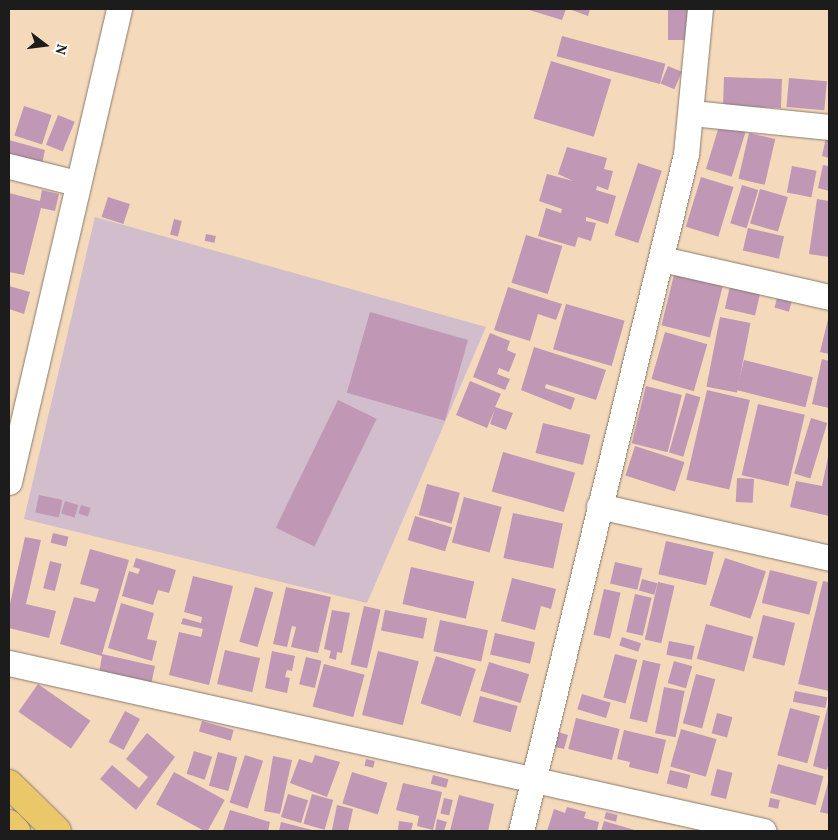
<!DOCTYPE html>
<style>
body{margin:0}
#map{position:relative;width:838px;height:840px;overflow:hidden;background:#f4d9bb;font-family:Vollkorn,serif}
div>[style]{position:absolute}
.industrial>*{inset:0;background:#d1bdcc}
.building>*{inset:0;background:#c098b5;transform-origin:0 0}
.roads{filter:drop-shadow(0 0 1px #887a6c) drop-shadow(0 0 1px #887a6c)}
.minor>*{height:25px;margin:-12.5px;padding:0 12.5px;transform-origin:12.5px;border-radius:12.5px;background:#fff}
.trunk>*{height:28px;margin:-14px;padding:0 14px;transform-origin:14px;border-radius:14px;background:#eac769}
span{translate:-50% -50%;white-space:nowrap;text-align:center;line-height:1.15;-webkit-text-stroke:4.5px #fdfcf7;paint-order:stroke}
.frame{position:absolute;inset:0;border:10px solid #1c1c1c;pointer-events:none}
.north{position:absolute;left:20px;top:20px;width:50px;height:50px;-webkit-text-stroke:4px #fdfcf7;paint-order:stroke;rotate:105deg;font-size:14px;font-weight:700;line-height:20px;text-align:center;color:#1c1c1c}
.north::after{content:'';display:block;margin:auto;width:18px;height:22px;background:#1c1c1c;clip-path:polygon(50% 0,100% 100%,50% 72%,0 100%)}
</style>
<div id="map">
<div class="industrial">
<i style="clip-path:polygon(95px 217px,486px 327px,367px 603px,24px 519px)"></i>
</div>
<div class="building">
<i style="clip-path:polygon(526px 9px,566px 9px,562px 20px)"></i>
<i style="clip-path:polygon(569px 9px,590px 9px,588px 16px)"></i>
<i style="left:668px;top:9px;width:26px;height:31px"></i>
<i style="left:562px;top:36px;width:107px;height:21px;rotate:15deg"></i>
<i style="left:551px;top:61px;width:63px;height:60px;rotate:17deg"></i>
<i style="left:668px;top:66px;width:15px;height:19px;rotate:23deg"></i>
<i style="left:724px;top:77px;width:58px;height:29px;rotate:2deg"></i>
<i style="left:789px;top:78px;width:38px;height:29px;rotate:5deg"></i>
<i style="left:24px;top:106px;width:29px;height:31px;rotate:18deg"></i>
<i style="left:58px;top:115px;width:18px;height:32px;rotate:22deg"></i>
<i style="left:720px;top:123px;width:27px;height:48px;rotate:17deg"></i>
<i style="left:749px;top:133px;width:27px;height:47px;rotate:13deg"></i>
<i style="clip-path:polygon(827px 133px,829px 133px,829px 158px,822px 156px)"></i>
<i style="clip-path:polygon(9px 140px,45px 150px,42px 164px,9px 154px)"></i>
<i style="clip-path:polygon(567px 147px,607px 158px,604px 169px,613px 171px,608px 190px,597px 186px,596px 190px,616px 196px,608px 224px,586px 217px,586px 221px,596px 223px,591px 241px,578px 237px,575px 247px,538px 236px,546px 208px,561px 213px,562px 209px,539px 201px,547px 174px,573px 181px,558px 174px)"></i>
<i style="left:638px;top:163px;width:25px;height:76px;rotate:18deg"></i>
<i style="clip-path:polygon(823px 165px,829px 166px,829px 191px,818px 188px)"></i>
<i style="left:792px;top:166px;width:25px;height:27px;rotate:11deg"></i>
<i style="left:701px;top:177px;width:34px;height:52px;rotate:17deg"></i>
<i style="left:742px;top:185px;width:17px;height:40px;rotate:17deg"></i>
<i style="left:760px;top:189px;width:29px;height:36px;rotate:16deg"></i>
<i style="clip-path:polygon(42px 190px,59px 194px,55px 211px,41px 208px,24px 275px,9px 272px,9px 193px,40px 201px)"></i>
<i style="left:108px;top:197px;width:23px;height:21px;rotate:18deg"></i>
<i style="clip-path:polygon(817px 199px,829px 201px,829px 257px,809px 254px)"></i>
<i style="left:174px;top:219px;width:8px;height:16px;rotate:14deg"></i>
<i style="left:748px;top:228px;width:37px;height:23px;rotate:13deg"></i>
<i style="left:206px;top:234px;width:10px;height:7px;rotate:11deg"></i>
<i style="left:526px;top:235px;width:38px;height:50px;rotate:17deg"></i>
<i style="left:675px;top:271px;width:50px;height:56px;rotate:14deg"></i>
<i style="clip-path:polygon(9px 286px,30px 292px,24px 314px,9px 309px)"></i>
<i style="left:730px;top:286px;width:31px;height:23px;rotate:13deg"></i>
<i style="clip-path:polygon(508px 287px,562px 304px,556px 320px,538px 314px,530px 341px,494px 330px)"></i>
<i style="left:778px;top:295px;width:15px;height:13px;rotate:16deg"></i>
<i style="left:566px;top:304px;width:61px;height:47px;rotate:16deg"></i>
<i style="left:370px;top:312px;width:102px;height:84px;rotate:16deg"></i>
<i style="clip-path:polygon(829px 315px,829px 354px,820px 352px)"></i>
<i style="left:720px;top:317px;width:31px;height:71px;rotate:11deg"></i>
<i style="left:665px;top:332px;width:44px;height:49px;rotate:16deg"></i>
<i style="clip-path:polygon(490px 333px,510px 341px,507px 350px,516px 354px,509px 372px,499px 368px,497px 374px,510px 379px,505px 390px,473px 377px)"></i>
<i style="clip-path:polygon(534px 347px,606px 370px,596px 400px,546px 384px,545px 388px,575px 398px,571px 410px,521px 390px)"></i>
<i style="clip-path:polygon(822px 359px,829px 361px,829px 408px,812px 404px)"></i>
<i style="left:744px;top:360px;width:71px;height:31px;rotate:14deg"></i>
<i style="clip-path:polygon(470px 381px,501px 394px,495px 407px,513px 413px,506px 430px,490px 424px,495px 409px,487px 428px,456px 415px)"></i>
<i style="left:646px;top:386px;width:37px;height:59px;rotate:14deg"></i>
<i style="left:707px;top:390px;width:44px;height:92px;rotate:13deg"></i>
<i style="left:686px;top:393px;width:15px;height:62px;rotate:16deg"></i>
<i style="left:338px;top:400px;width:43px;height:142px;rotate:26deg"></i>
<i style="left:758px;top:404px;width:48px;height:73px;rotate:13deg"></i>
<i style="left:811px;top:418px;width:17px;height:58px;rotate:17deg"></i>
<i style="left:543px;top:423px;width:49px;height:31px;rotate:14deg"></i>
<i style="left:635px;top:446px;width:52px;height:31px;rotate:18deg"></i>
<i style="left:503px;top:452px;width:75px;height:41px;rotate:16deg"></i>
<i style="clip-path:polygon(828px 457px,829px 516px,790px 507px,796px 481px,822px 486px)"></i>
<i style="left:737px;top:478px;width:17px;height:24px;rotate:3deg"></i>
<i style="left:427px;top:484px;width:34px;height:32px;rotate:15deg"></i>
<i style="left:39px;top:495px;width:24px;height:18px;rotate:12deg"></i>
<i style="left:464px;top:497px;width:39px;height:47px;rotate:15deg"></i>
<i style="left:65px;top:501px;width:14px;height:13px;rotate:17deg"></i>
<i style="left:81px;top:505px;width:10px;height:9px;rotate:17deg"></i>
<i style="left:513px;top:513px;width:51px;height:46px;rotate:12deg"></i>
<i style="left:415px;top:516px;width:39px;height:25px;rotate:17deg"></i>
<i style="left:53px;top:533px;width:16px;height:10px;rotate:14deg"></i>
<i style="clip-path:polygon(25px 537px,41px 540px,26px 604px,56px 611px,49px 638px,9px 628px,9px 608px)"></i>
<i style="left:666px;top:541px;width:49px;height:34px;rotate:13deg"></i>
<i style="clip-path:polygon(90px 549px,129px 560px,102px 654px,155px 666px,151px 685px,99px 673px,102px 656px,60px 644px,74px 597px,95px 602px,99px 589px,80px 584px)"></i>
<i style="clip-path:polygon(136px 558px,176px 570px,169px 593px,158px 590px,153px 605px,122px 596px,129px 571px,138px 574px,140px 569px,133px 567px)"></i>
<i style="left:725px;top:558px;width:43px;height:50px;rotate:18deg"></i>
<i style="left:50px;top:561px;width:12px;height:28px;rotate:14deg"></i>
<i style="left:615px;top:562px;width:28px;height:22px;rotate:13deg"></i>
<i style="left:411px;top:567px;width:65px;height:38px;rotate:13deg"></i>
<i style="left:770px;top:570px;width:49px;height:34px;rotate:14deg"></i>
<i style="clip-path:polygon(193px 576px,233px 586px,209px 685px,169px 675px,179px 632px,201px 637px,203px 629px,181px 624px,183px 618px,201px 623px,202px 617px,184px 612px)"></i>
<i style="clip-path:polygon(512px 578px,556px 589px,551px 609px,541px 606px,535px 630px,501px 621px)"></i>
<i style="left:642px;top:579px;width:16px;height:12px;rotate:15deg"></i>
<i style="clip-path:polygon(823px 581px,829px 582px,829px 691px,798px 684px)"></i>
<i style="left:658px;top:582px;width:17px;height:59px;rotate:13deg"></i>
<i style="left:255px;top:587px;width:19px;height:57px;rotate:16deg"></i>
<i style="clip-path:polygon(286px 587px,331px 597px,318px 653px,291px 647px,296px 627px,292px 626px,287px 647px,273px 644px)"></i>
<i style="left:604px;top:589px;width:17px;height:47px;rotate:13deg"></i>
<i style="left:635px;top:594px;width:17px;height:39px;rotate:13deg"></i>
<i style="clip-path:polygon(121px 603px,154px 613px,147px 639px,157px 641px,152px 661px,108px 648px)"></i>
<i style="left:364px;top:606px;width:17px;height:60px;rotate:13deg"></i>
<i style="clip-path:polygon(332px 610px,350px 613px,342px 653px,337px 652px,336px 660px,329px 658px,331px 651px,324px 649px)"></i>
<i style="left:385px;top:610px;width:43px;height:21px;rotate:11deg"></i>
<i style="left:763px;top:615px;width:33px;height:44px;rotate:14deg"></i>
<i style="left:440px;top:620px;width:49px;height:32px;rotate:12deg"></i>
<i style="left:706px;top:624px;width:49px;height:36px;rotate:15deg"></i>
<i style="left:495px;top:633px;width:41px;height:22px;rotate:13deg"></i>
<i style="left:622px;top:637px;width:20px;height:9px;rotate:18deg"></i>
<i style="left:669px;top:641px;width:26px;height:14px;rotate:11deg"></i>
<i style="left:225px;top:650px;width:36px;height:35px;rotate:13deg"></i>
<i style="clip-path:polygon(272px 651px,295px 656px,292px 671px,287px 670px,285px 677px,290px 678px,287px 693px,265px 688px)"></i>
<i style="left:378px;top:651px;width:42px;height:66px;rotate:14deg"></i>
<i style="left:615px;top:654px;width:23px;height:45px;rotate:15deg"></i>
<i style="left:436px;top:656px;width:42px;height:50px;rotate:18deg"></i>
<i style="left:306px;top:657px;width:16px;height:28px;rotate:14deg"></i>
<i style="left:643px;top:660px;width:18px;height:60px;rotate:13deg"></i>
<i style="left:674px;top:661px;width:19px;height:23px;rotate:16deg"></i>
<i style="left:489px;top:662px;width:42px;height:30px;rotate:17deg"></i>
<i style="left:324px;top:664px;width:42px;height:44px;rotate:15deg"></i>
<i style="left:696px;top:674px;width:20px;height:51px;rotate:15deg"></i>
<i style="left:38px;top:684px;width:64px;height:34px;rotate:35deg"></i>
<i style="left:664px;top:687px;width:21px;height:47px;rotate:11deg"></i>
<i style="left:795px;top:691px;width:33px;height:11px;rotate:11deg"></i>
<i style="left:582px;top:694px;width:30px;height:16px;rotate:17deg"></i>
<i style="left:480px;top:696px;width:39px;height:27px;rotate:15deg"></i>
<i style="clip-path:polygon(829px 701px,829px 762px,827px 770px,813px 766px)"></i>
<i style="left:790px;top:708px;width:31px;height:49px;rotate:15deg"></i>
<i style="left:125px;top:711px;width:17px;height:35px;rotate:28deg"></i>
<i style="left:717px;top:713px;width:16px;height:21px;rotate:15deg"></i>
<i style="left:576px;top:718px;width:45px;height:32px;rotate:14deg"></i>
<i style="left:202px;top:721px;width:33px;height:11px;rotate:16deg"></i>
<i style="left:681px;top:729px;width:37px;height:39px;rotate:16deg"></i>
<i style="clip-path:polygon(624px 730px,666px 740px,658px 774px,629px 767px,630px 762px,617px 759px)"></i>
<i style="clip-path:polygon(558px 732px,568px 735px,564px 749px,555px 747px)"></i>
<i style="clip-path:polygon(147px 733px,175px 757px,136px 810px,100px 779px,112px 765px,139px 788px,148px 777px,126px 759px)"></i>
<i style="left:194px;top:751px;width:19px;height:24px;rotate:18deg"></i>
<i style="left:218px;top:752px;width:20px;height:35px;rotate:15deg"></i>
<i style="left:245px;top:755px;width:19px;height:50px;rotate:18deg"></i>
<i style="clip-path:polygon(315px 755px,340px 762px,327px 797px,290px 783px,299px 759px,312px 763px)"></i>
<i style="clip-path:polygon(273px 756px,292px 760px,280px 814px,264px 811px)"></i>
<i style="left:366px;top:759px;width:9px;height:7px;rotate:13deg"></i>
<i style="left:778px;top:764px;width:47px;height:30px;rotate:15deg"></i>
<i style="left:717px;top:769px;width:16px;height:27px;rotate:14deg"></i>
<i style="left:670px;top:770px;width:21px;height:14px;rotate:14deg"></i>
<i style="left:174px;top:772px;width:58px;height:37px;rotate:29deg"></i>
<i style="left:352px;top:772px;width:37px;height:33px;rotate:17deg"></i>
<i style="left:433px;top:775px;width:16px;height:9px;rotate:15deg"></i>
<i style="clip-path:polygon(829px 779px,829px 814px,820px 812px)"></i>
<i style="clip-path:polygon(403px 783px,442px 792px,433px 830px,417px 826px,419px 816px,396px 810px)"></i>
<i style="left:288px;top:794px;width:21px;height:24px;rotate:17deg"></i>
<i style="left:312px;top:794px;width:22px;height:31px;rotate:16deg"></i>
<i style="clip-path:polygon(459px 795px,494px 804px,488px 831px,450px 831px)"></i>
<i style="left:444px;top:798px;width:9px;height:16px;rotate:13deg"></i>
<i style="left:770px;top:798px;width:10px;height:9px;rotate:11deg"></i>
<i style="clip-path:polygon(337px 805px,353px 809px,348px 831px,332px 830px)"></i>
<i style="clip-path:polygon(567px 807px,586px 812px,584px 818px,599px 822px,597px 831px,547px 831px,554px 809px,565px 813px)"></i>
<i style="clip-path:polygon(230px 810px,270px 822px,268px 831px,223px 831px)"></i>
<i style="left:606px;top:812px;width:12px;height:7px;rotate:14deg"></i>
<i style="clip-path:polygon(437px 819px,447px 822px,444px 831px,435px 831px)"></i>
<i style="clip-path:polygon(399px 821px,413px 823px,411px 831px,398px 831px)"></i>
<i style="clip-path:polygon(604px 821px,638px 831px,601px 831px)"></i>
<i style="clip-path:polygon(281px 822px,316px 831px,279px 831px)"></i>
</div>
<div class="roads">
<div class="minor">
<i style="left:692px;top:113px;width:138px;rotate:5.8deg"></i>
<i style="left:9px;top:166px;width:69px;rotate:14.2deg"></i>
<i style="left:662px;top:259px;width:171px;rotate:12.8deg"></i>
<i style="left:9px;top:482px;width:486px;rotate:-76.9deg"></i>
<i style="left:599px;top:506px;width:236px;rotate:12.7deg"></i>
<i style="left:9px;top:663px;width:773px;rotate:12.54deg"></i>
<i style="left:521px;top:831px;width:697px;rotate:-76.3deg"></i>
<i style="left:686px;top:154px;width:146px;rotate:-84.5deg"></i>
</div>
<div class="trunk">
<i style="left:9px;top:784px;width:67px;rotate:44.4deg"></i>
<i style="left:9px;top:824px;width:10px;rotate:45deg"></i>
</div>
</div>
<div class="frame"></div>
<div class="north">N</div>
</div>
